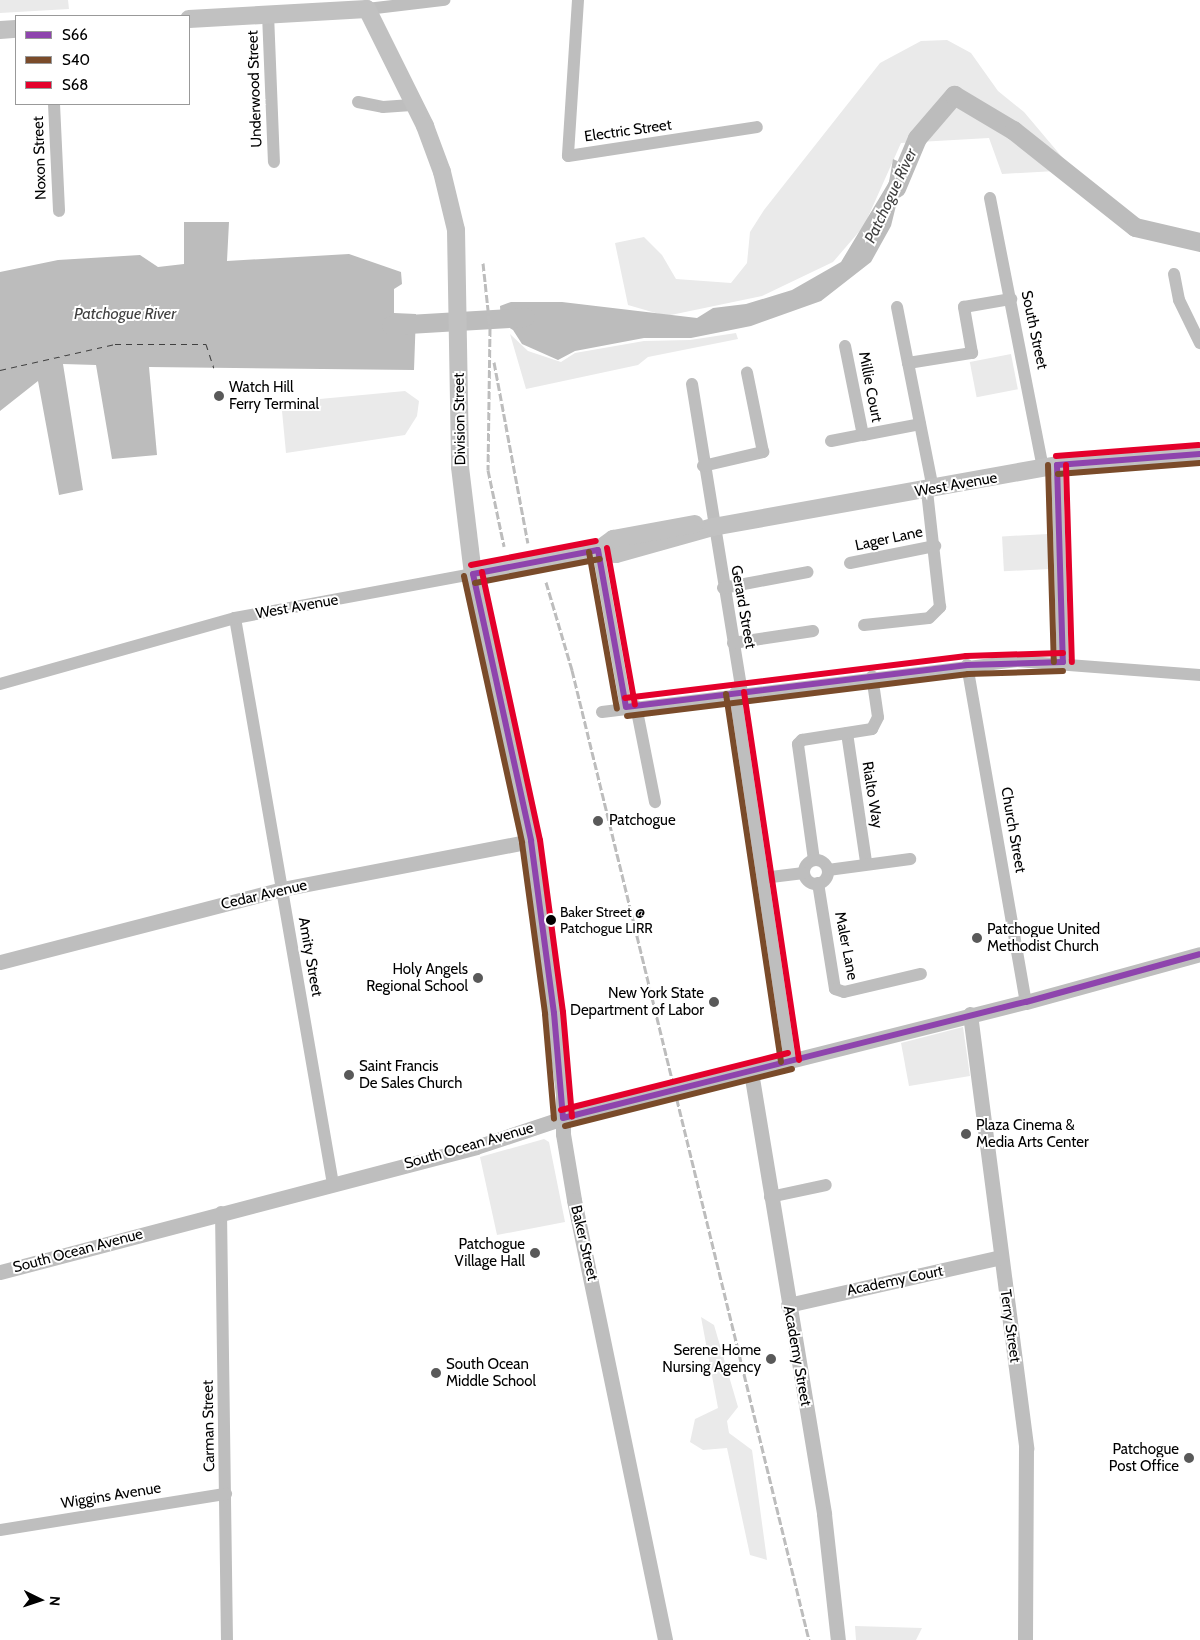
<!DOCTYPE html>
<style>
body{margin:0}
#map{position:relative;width:1200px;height:1640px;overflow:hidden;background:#fff;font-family:Cabin,sans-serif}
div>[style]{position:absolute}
.green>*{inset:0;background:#eaeaea;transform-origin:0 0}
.water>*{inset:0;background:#bcbcbc}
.river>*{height:19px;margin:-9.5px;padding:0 9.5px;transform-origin:9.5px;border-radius:9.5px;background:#bcbcbc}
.ferry>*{height:1px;margin-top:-0.5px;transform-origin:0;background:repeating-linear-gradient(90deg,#404040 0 6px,transparent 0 11px)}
.minor>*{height:12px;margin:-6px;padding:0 6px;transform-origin:6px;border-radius:6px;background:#bebebe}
.minor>.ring{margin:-6px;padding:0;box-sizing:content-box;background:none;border:12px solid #bebebe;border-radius:50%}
.tertiary>*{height:15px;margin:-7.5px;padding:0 7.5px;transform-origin:7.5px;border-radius:7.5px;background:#bebebe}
.secondary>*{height:18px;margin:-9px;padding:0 9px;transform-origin:9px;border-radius:9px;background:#c1c1c1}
.rail>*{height:3px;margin-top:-1.5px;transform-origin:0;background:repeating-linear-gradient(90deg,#bdbdbd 0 8px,transparent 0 10.5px)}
.bus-1>*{height:6px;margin:-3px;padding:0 3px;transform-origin:3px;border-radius:3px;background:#8e44ad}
.bus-2>*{height:6px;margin:-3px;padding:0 3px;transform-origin:3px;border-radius:3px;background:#7a4b2a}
.bus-3>*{height:6px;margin:-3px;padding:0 3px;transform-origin:3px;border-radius:3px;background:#e4002b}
.dots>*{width:14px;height:14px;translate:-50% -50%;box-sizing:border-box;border:2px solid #fff;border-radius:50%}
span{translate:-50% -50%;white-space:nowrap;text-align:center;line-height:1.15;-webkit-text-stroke:4px #fff;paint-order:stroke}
.bus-label{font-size:14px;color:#000}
.left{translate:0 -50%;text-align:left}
.street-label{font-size:15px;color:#000}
.poi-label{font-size:15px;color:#000}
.right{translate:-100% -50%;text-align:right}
.water-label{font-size:16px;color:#404040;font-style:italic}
.legend{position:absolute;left:15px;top:15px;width:175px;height:90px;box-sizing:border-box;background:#fff;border:1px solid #999;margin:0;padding:6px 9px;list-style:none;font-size:15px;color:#000}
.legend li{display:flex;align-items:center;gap:10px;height:25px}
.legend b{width:25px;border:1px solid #999}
.north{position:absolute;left:15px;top:1575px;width:50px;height:50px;-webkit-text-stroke:4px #fff;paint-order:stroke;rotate:94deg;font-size:14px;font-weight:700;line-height:20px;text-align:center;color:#000}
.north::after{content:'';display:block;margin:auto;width:18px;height:22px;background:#000;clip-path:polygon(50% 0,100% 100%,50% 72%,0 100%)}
</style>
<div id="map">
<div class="green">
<i style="clip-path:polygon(0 0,68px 0,69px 9px,0 13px)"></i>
<i style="clip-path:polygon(947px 40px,971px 53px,998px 91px,1024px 112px,1073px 170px,1002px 174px,989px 138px,901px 143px,864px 226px,833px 262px,762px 296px,666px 316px,628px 305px,615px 243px,644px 237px,662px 255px,676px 279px,731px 283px,747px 263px,750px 232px,764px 210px,880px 63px,921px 41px)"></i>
<i style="clip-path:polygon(736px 333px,738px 339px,648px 357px,638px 365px,526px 389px,510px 334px,528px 351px,561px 362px,575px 353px,644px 341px,690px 340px)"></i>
<i style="left:1011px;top:354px;width:36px;height:42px;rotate:79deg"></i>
<i style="clip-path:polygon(405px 391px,419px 401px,417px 416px,405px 435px,286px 453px,282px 411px,309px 400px)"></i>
<i style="left:1048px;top:534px;width:35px;height:46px;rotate:87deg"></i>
<i style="clip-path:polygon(963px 1027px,970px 1076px,909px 1086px,901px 1043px)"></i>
<i style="clip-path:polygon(544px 1139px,549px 1142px,565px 1222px,497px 1235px,480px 1157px)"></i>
<i style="clip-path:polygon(701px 1317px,714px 1325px,738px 1407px,727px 1421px,729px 1433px,752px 1450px,767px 1560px,750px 1555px,727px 1448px,703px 1450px,690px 1442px,695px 1419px,718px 1408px)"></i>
<i style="clip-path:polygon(855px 1626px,922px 1628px,916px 1640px,856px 1640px)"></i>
</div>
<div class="water">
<i style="clip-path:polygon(893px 159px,906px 165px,891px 226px,871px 262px,821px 301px,751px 326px,691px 338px,644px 338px,575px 351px,558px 360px,522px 344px,513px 330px,501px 323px,500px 306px,511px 302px,562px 302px,697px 318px,713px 308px,746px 304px,792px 290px,841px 262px,889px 182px)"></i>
<i style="clip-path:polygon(184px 222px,229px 222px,227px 261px,349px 254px,401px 272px,402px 284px,394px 289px,394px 313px,416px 314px,414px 370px,149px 367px,157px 455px,112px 459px,96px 365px,63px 364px,83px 490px,59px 495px,38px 381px,0 411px,0 272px,58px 260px,140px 255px,158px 267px,184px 264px)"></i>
</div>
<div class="river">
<i style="left:896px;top:188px;width:54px;rotate:-67.2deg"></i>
<i style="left:917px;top:138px;width:57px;rotate:-49.3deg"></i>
<i style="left:954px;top:95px;width:69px;rotate:30.7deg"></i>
<i style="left:1013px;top:130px;width:156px;rotate:38.5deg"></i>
<i style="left:1135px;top:227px;width:67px;rotate:13deg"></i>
<i style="left:391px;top:325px;width:134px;rotate:-3.4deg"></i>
</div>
<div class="ferry">
<i style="left:0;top:370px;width:118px;rotate:-12.7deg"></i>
<i style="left:115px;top:344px;width:91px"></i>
<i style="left:206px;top:344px;width:25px;rotate:72deg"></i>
</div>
<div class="minor">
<i style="left:578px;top:0;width:156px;rotate:93.7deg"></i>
<i style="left:568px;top:156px;width:191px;rotate:-8.7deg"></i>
<i style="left:367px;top:9px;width:78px;rotate:-6.7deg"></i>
<i style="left:268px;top:14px;width:148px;rotate:87.7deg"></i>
<i style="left:358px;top:102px;width:25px;rotate:11deg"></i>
<i style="left:383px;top:107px;width:32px;rotate:-4deg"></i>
<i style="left:54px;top:104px;width:107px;rotate:87.3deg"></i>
<i style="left:990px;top:198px;width:276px;rotate:78.9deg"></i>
<i style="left:1174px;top:274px;width:26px;rotate:79deg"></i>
<i style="left:1179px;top:300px;width:48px;rotate:64deg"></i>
<i style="left:897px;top:307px;width:57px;rotate:78.9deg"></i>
<i style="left:845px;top:346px;width:91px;rotate:78.6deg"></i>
<i style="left:863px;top:435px;width:58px;rotate:-10.9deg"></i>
<i style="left:692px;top:384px;width:312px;rotate:80.8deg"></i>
<i style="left:831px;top:441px;width:33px;rotate:-11deg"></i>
<i style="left:1057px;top:465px;width:197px;rotate:88.3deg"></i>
<i style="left:703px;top:466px;width:62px;rotate:-13.1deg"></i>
<i style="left:763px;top:452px;width:81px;rotate:-101.4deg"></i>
<i style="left:933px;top:489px;width:128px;rotate:-101.2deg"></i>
<i style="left:908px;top:363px;width:65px;rotate:-8.9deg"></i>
<i style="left:972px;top:353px;width:47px;rotate:-99.9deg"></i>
<i style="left:964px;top:307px;width:48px;rotate:-9.7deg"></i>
<i style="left:598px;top:550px;width:159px;rotate:79.9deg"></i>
<i style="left:850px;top:563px;width:87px;rotate:-11.3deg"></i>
<i style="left:723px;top:588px;width:86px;rotate:-10.7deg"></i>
<i style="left:235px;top:618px;width:574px;rotate:80.18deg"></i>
<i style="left:864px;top:625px;width:65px;rotate:-6.1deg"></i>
<i style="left:929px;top:618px;width:16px;rotate:-45deg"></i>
<i style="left:940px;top:607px;width:117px;rotate:-96.4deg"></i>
<i style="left:733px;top:643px;width:81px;rotate:-8.5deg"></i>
<i style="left:967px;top:665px;width:342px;rotate:80.1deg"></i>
<i style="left:0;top:684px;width:244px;rotate:-15.7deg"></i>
<i style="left:235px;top:618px;width:242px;rotate:-10.5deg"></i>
<i style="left:735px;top:693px;width:372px;rotate:81.5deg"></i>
<i style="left:636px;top:706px;width:98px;rotate:78.8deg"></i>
<i style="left:602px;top:712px;width:416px;rotate:-7deg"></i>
<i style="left:1015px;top:661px;width:186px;rotate:4.3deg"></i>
<i style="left:847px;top:733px;width:130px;rotate:81.6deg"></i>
<i style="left:814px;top:860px;width:117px;rotate:-97.9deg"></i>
<i style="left:798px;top:744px;width:6px;rotate:-45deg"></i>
<i style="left:802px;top:740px;width:71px;rotate:-8.9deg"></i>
<i style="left:872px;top:729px;width:13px;rotate:-63deg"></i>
<i style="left:878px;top:717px;width:41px;rotate:-98.3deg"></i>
<i class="ring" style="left:804px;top:860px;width:12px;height:12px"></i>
<i style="left:828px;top:870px;width:83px;rotate:-7.6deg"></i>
<i style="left:763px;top:878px;width:41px;rotate:-7deg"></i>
<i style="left:818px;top:883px;width:107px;rotate:80.9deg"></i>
<i style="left:835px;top:989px;width:9px;rotate:18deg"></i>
<i style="left:844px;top:992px;width:79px;rotate:-13.2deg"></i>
<i style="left:770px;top:1197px;width:57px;rotate:-12.1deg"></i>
<i style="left:221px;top:1212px;width:428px;rotate:89.2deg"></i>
<i style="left:0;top:1530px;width:229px;rotate:-9.1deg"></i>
</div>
<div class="tertiary">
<i style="left:473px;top:574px;width:273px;rotate:77.7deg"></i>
<i style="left:531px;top:841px;width:256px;rotate:82.8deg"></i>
<i style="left:563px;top:1095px;width:39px;rotate:90deg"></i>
<i style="left:563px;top:1134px;width:67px;rotate:80.5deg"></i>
<i style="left:574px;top:1200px;width:449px;rotate:78.3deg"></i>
<i style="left:0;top:962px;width:291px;rotate:-14.5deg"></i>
<i style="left:282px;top:889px;width:254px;rotate:-10.9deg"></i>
<i style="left:970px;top:1014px;width:438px;rotate:82.6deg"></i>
<i style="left:1026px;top:1448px;width:192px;rotate:90.3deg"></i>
<i style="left:751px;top:1072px;width:448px;rotate:80.6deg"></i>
<i style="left:824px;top:1514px;width:127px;rotate:83.7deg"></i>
<i style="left:0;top:1272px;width:492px;rotate:-14.7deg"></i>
<i style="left:476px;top:1147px;width:92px;rotate:-18.4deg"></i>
<i style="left:563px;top:1118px;width:477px;rotate:-14.1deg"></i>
<i style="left:1026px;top:1002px;width:180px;rotate:-15.4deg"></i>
<i style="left:788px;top:1305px;width:218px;rotate:-12.7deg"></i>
</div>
<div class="secondary">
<i style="left:189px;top:19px;width:178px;rotate:-3.2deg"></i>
<i style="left:367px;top:9px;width:131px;rotate:63.6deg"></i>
<i style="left:425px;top:126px;width:49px;rotate:69.7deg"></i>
<i style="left:442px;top:172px;width:60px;rotate:76.4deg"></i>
<i style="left:456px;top:230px;width:237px;rotate:89deg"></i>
<i style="left:460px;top:467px;width:108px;rotate:83.1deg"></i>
<i style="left:473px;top:574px;width:127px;rotate:-10.9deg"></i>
<i style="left:598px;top:550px;width:18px;rotate:13deg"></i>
<i style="left:616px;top:554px;width:101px;rotate:-15.6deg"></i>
<i style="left:713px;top:527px;width:350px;rotate:-10.2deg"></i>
<i style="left:1057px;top:465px;width:143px;rotate:-4.4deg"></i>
<i style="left:0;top:30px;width:16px;rotate:-4deg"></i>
<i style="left:598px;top:550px;width:19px;rotate:-36deg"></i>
<i style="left:613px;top:539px;width:83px;rotate:-10.4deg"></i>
</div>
<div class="rail">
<i style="left:483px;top:263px;width:65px;rotate:83.9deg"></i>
<i style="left:490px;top:328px;width:142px;rotate:90.8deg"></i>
<i style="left:488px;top:470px;width:78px;rotate:78.1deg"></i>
<i style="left:494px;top:362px;width:184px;rotate:79.4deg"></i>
<i style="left:546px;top:582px;width:92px;rotate:73.5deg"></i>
<i style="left:572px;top:670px;width:999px;rotate:76.27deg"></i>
</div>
<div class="bus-1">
<i style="left:1057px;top:465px;width:197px;rotate:88.3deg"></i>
<i style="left:1057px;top:465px;width:143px;rotate:-4.4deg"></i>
<i style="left:598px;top:550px;width:159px;rotate:79.9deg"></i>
<i style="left:473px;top:574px;width:273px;rotate:77.7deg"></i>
<i style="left:531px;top:841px;width:174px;rotate:82.4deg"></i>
<i style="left:554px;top:1013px;width:105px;rotate:85.1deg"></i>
<i style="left:473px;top:574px;width:127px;rotate:-10.9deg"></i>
<i style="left:626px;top:707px;width:344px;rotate:-7deg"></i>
<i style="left:967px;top:665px;width:96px;rotate:-1.8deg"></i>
<i style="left:563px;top:1118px;width:477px;rotate:-14.1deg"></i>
<i style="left:1026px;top:1002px;width:180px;rotate:-15.4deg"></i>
</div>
<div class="bus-2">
<i style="left:1048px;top:465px;width:197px;rotate:88.3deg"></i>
<i style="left:1058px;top:474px;width:142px;rotate:-4.4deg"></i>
<i style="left:589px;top:552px;width:159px;rotate:79.9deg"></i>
<i style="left:464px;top:576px;width:273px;rotate:77.7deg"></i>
<i style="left:522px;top:843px;width:173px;rotate:82.3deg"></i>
<i style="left:545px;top:1014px;width:105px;rotate:85.1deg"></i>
<i style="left:475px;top:583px;width:127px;rotate:-10.9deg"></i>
<i style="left:726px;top:694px;width:372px;rotate:81.5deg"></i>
<i style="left:627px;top:716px;width:344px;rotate:-7deg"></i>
<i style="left:968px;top:674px;width:95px;rotate:-1.8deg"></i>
<i style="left:565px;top:1126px;width:234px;rotate:-14.1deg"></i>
</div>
<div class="bus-3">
<i style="left:1056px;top:456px;width:143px;rotate:-4.4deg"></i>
<i style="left:1066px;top:465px;width:197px;rotate:88.3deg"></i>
<i style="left:607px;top:548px;width:159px;rotate:79.9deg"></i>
<i style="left:471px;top:565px;width:127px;rotate:-10.9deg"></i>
<i style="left:482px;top:572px;width:274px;rotate:77.8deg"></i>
<i style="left:540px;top:840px;width:174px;rotate:82.4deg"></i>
<i style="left:563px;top:1012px;width:105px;rotate:85.1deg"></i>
<i style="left:744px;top:692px;width:372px;rotate:81.5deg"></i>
<i style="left:625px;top:698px;width:344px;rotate:-7deg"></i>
<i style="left:966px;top:656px;width:97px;rotate:-1.8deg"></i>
<i style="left:561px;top:1110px;width:234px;rotate:-14.1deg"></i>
</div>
<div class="dots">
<i style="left:219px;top:396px;background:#595959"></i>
<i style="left:598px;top:821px;background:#595959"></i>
<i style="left:551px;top:920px;background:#000"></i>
<i style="left:977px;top:938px;background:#595959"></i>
<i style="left:478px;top:978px;background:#595959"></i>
<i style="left:714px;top:1002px;background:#595959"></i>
<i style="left:349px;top:1075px;background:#595959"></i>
<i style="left:966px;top:1134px;background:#595959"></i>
<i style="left:535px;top:1253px;background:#595959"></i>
<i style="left:771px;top:1359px;background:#595959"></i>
<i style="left:436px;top:1373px;background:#595959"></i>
<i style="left:1189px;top:1458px;background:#595959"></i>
</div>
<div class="bus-label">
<span class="left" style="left:560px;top:920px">Baker Street @<br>Patchogue LIRR</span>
</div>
<div class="street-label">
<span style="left:255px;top:89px;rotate:-92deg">Underwood Street</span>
<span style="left:628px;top:131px;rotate:-8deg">Electric Street</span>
<span style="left:40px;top:158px;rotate:-92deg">Noxon Street</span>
<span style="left:1034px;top:330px;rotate:78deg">South Street</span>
<span style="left:870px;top:387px;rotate:79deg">Millie Court</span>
<span style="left:460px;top:419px;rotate:-91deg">Division Street</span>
<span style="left:956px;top:485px;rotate:-10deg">West Avenue</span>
<span style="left:889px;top:539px;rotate:-12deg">Lager Lane</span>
<span style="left:297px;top:607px;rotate:-10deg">West Avenue</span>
<span style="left:743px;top:607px;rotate:80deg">Gerard Street</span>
<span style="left:872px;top:795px;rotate:81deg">Rialto Way</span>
<span style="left:1013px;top:830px;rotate:80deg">Church Street</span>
<span style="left:264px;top:895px;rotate:-13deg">Cedar Avenue</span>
<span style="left:846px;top:946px;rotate:79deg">Maler Lane</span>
<span style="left:310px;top:957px;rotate:80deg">Amity Street</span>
<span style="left:469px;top:1146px;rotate:-16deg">South Ocean Avenue</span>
<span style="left:584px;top:1243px;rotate:77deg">Baker Street</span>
<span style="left:78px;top:1251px;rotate:-15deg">South Ocean Avenue</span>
<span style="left:895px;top:1281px;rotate:-12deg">Academy Court</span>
<span style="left:1010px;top:1326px;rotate:82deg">Terry Street</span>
<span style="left:797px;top:1356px;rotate:80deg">Academy Street</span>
<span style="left:209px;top:1426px;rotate:-91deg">Carman Street</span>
<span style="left:111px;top:1496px;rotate:-9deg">Wiggins Avenue</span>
</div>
<div class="poi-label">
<span class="left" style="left:229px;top:396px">Watch Hill<br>Ferry Terminal</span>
<span class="left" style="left:609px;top:821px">Patchogue</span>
<span class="left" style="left:987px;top:938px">Patchogue United<br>Methodist Church</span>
<span class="right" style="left:468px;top:978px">Holy Angels<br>Regional School</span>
<span class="right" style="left:704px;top:1002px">New York State<br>Department of Labor</span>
<span class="left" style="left:359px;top:1075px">Saint Francis<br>De Sales Church</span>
<span class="left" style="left:976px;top:1134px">Plaza Cinema &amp;<br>Media Arts Center</span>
<span class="right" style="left:525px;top:1253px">Patchogue<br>Village Hall</span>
<span class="right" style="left:761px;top:1359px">Serene Home<br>Nursing Agency</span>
<span class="left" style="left:446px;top:1373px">South Ocean<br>Middle School</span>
<span class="right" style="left:1179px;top:1458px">Patchogue<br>Post Office</span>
</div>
<div class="water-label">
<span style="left:891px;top:196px;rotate:-65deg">Patchogue River</span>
<span style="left:125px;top:314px">Patchogue River</span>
</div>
<ul class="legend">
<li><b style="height:6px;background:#8e44ad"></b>S66</li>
<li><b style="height:6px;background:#7a4b2a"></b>S40</li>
<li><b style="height:6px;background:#e4002b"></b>S68</li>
</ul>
<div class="north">N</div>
</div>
